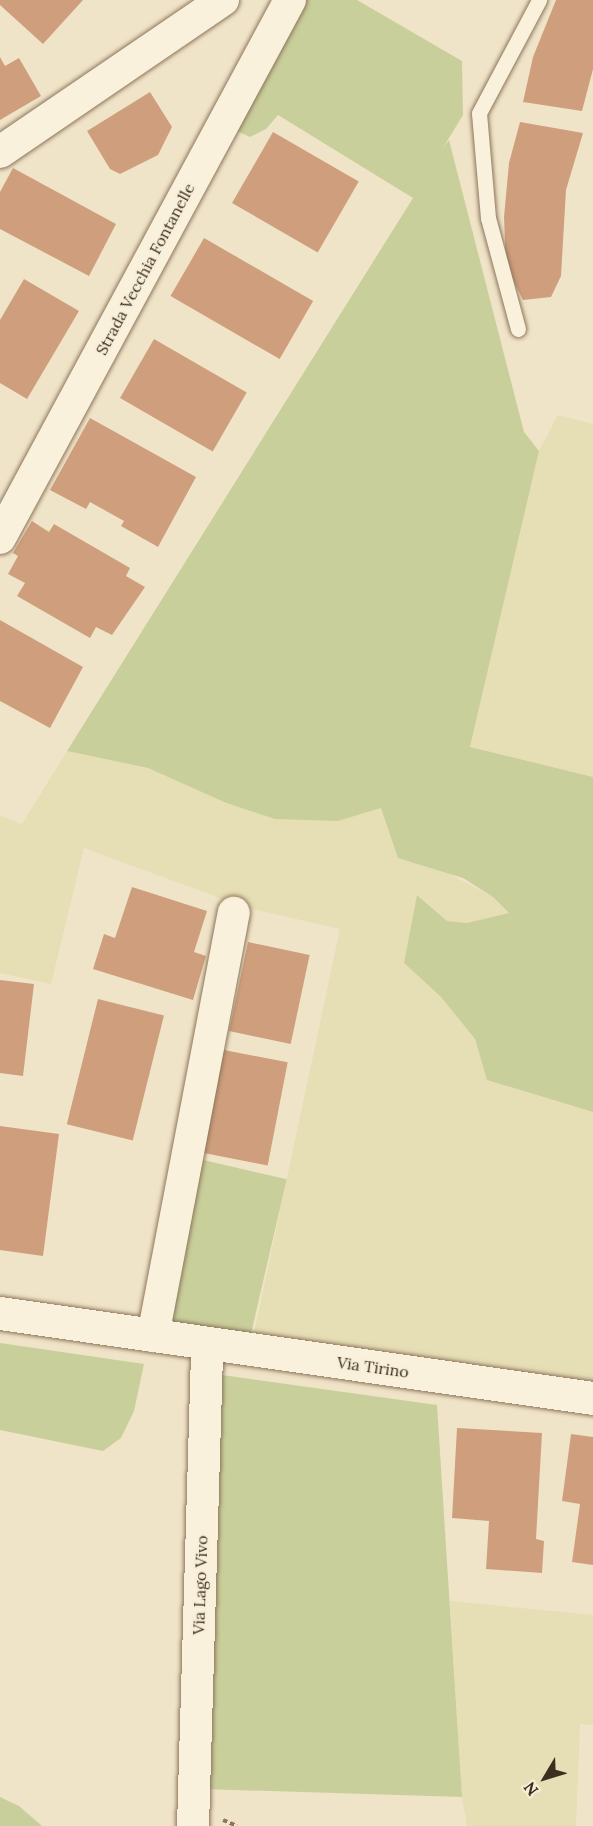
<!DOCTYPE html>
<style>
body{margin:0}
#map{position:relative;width:593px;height:1826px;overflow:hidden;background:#f0e4c8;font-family:Lora,serif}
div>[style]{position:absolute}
.farmland>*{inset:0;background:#e6deb5}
.green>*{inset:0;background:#c9cf9b;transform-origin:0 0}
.building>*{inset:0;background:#cf9f7d;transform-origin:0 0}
.path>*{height:4px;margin-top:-2px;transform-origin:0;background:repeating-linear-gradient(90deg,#8d765c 0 4.5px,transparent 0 7.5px)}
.roads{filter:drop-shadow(0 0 2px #8d765c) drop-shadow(0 0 2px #8d765c)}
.lane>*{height:15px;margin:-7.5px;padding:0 7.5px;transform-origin:7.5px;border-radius:7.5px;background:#faf1dc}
.street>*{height:32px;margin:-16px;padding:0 16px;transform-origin:16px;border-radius:16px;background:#faf1dc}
.secondary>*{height:33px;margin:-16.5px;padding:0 16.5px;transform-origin:16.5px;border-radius:16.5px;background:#faf1dc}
span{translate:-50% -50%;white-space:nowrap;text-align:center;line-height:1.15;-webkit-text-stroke:4.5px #f7eed8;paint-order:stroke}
.street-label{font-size:16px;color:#3d2e20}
.north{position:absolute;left:515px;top:1748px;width:60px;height:60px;-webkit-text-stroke:4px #f7eed8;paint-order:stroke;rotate:232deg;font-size:16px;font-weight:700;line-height:24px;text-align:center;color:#3d2e20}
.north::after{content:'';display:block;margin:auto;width:21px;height:27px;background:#3d2e20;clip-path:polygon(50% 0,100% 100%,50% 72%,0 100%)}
</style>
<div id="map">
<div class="farmland">
<i style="clip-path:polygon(558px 415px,593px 424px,593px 777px,470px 748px,539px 451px)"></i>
<i style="clip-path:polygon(67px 751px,148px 768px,224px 802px,338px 821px,381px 808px,444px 871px,493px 897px,509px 913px,467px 923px,447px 921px,418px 895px,404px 963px,441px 997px,475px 1039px,487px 1080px,593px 1112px,593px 1385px,254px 1333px,340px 929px,244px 907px,84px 848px,51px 984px,0 973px,0 816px,22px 824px)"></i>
<i style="clip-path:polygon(450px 1601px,593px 1615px,593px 1725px,580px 1724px,576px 1826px,467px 1826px,462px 1797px)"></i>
</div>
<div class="green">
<i style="clip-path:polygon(296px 0,357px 0,462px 61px,463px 115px,443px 148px,449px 140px,524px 432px,539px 451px,470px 747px,593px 777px,593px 1112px,487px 1080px,475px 1039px,441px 997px,404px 963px,417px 895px,447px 921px,467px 923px,509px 913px,493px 897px,463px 878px,398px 858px,381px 808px,338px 821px,275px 819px,224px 802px,148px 768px,67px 751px,413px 198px,278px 115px,266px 129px,250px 137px,228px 127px)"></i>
<i style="left:199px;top:1159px;width:90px;height:164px;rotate:13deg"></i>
<i style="clip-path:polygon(0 1343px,144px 1364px,134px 1411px,121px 1438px,103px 1451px,0 1430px)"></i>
<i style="clip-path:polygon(222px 1375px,437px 1405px,462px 1797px,201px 1789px)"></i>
<i style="clip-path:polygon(0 1797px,19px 1806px,42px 1826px,0 1826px)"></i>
</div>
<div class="building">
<i style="clip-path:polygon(0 0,83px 0,43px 44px,0 5px)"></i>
<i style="clip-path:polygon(556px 0,593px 0,593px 69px,582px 111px,523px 102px,533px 57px)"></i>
<i style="clip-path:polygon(0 57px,5px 66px,19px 58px,41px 96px,0 120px)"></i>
<i style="clip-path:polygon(150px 92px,172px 127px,158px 155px,120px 174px,110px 169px,87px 131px)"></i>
<i style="clip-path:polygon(520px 122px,583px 133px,566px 190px,561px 276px,551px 297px,523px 300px,506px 266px,504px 217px,509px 163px)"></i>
<i style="left:273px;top:132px;width:99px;height:82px;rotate:30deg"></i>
<i style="clip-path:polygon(13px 168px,116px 224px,89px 276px,0 229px,0 192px)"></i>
<i style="left:204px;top:238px;width:126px;height:67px;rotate:30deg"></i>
<i style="clip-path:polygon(24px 279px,79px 311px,27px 399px,0 383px,0 320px)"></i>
<i style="left:154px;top:339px;width:107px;height:68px;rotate:30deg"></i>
<i style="clip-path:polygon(90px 418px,196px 477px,158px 547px,121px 526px,124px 521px,90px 502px,86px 509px,50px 490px)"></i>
<i style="clip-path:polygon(32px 521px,49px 532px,54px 524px,130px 568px,126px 576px,145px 587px,112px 635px,96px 627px,90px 638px,17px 596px,25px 583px,8px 574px,18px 556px,13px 553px)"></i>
<i style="clip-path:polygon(0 620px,83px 667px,50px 728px,0 701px)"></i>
<i style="clip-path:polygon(132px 887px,207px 911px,194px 952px,206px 956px,193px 1000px,93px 969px,104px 934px,115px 938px)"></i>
<i style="left:248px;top:942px;width:63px;height:91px;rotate:12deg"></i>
<i style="clip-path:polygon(0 980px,34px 984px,23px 1076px,0 1073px)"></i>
<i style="left:98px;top:999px;width:68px;height:129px;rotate:14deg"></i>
<i style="left:219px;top:1049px;width:70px;height:105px;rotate:11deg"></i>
<i style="clip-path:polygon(0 1126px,59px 1134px,43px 1256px,0 1250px)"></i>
<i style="clip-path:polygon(457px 1428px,542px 1433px,536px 1539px,544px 1541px,542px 1573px,486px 1569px,489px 1521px,452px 1518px)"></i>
<i style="clip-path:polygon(571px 1434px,593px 1437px,593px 1565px,572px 1562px,580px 1504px,562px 1501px)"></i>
</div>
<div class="path">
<i style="left:223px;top:1820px;width:15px;rotate:23deg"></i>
</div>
<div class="roads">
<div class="lane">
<i style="left:518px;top:329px;width:115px;rotate:-105.1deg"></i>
<i style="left:488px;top:218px;width:105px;rotate:-94.9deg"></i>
<i style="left:479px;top:113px;width:128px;rotate:-62deg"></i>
</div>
<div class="street">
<i style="left:0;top:152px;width:270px;rotate:-34.3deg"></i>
<i style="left:0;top:538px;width:611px;rotate:-61.67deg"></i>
<i style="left:153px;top:1336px;width:431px;rotate:-79.2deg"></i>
<i style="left:193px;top:1826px;width:482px;rotate:-88.3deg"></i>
</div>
<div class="secondary">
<i style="left:0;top:1313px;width:599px;rotate:8.16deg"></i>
</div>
</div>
<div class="street-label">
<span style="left:145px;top:269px;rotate:-62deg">Strada Vecchia Fontanelle</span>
<span style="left:373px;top:1367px;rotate:8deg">Via Tirino</span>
<span style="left:200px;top:1585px;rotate:-88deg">Via Lago Vivo</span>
</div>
<div class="north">N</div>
</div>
